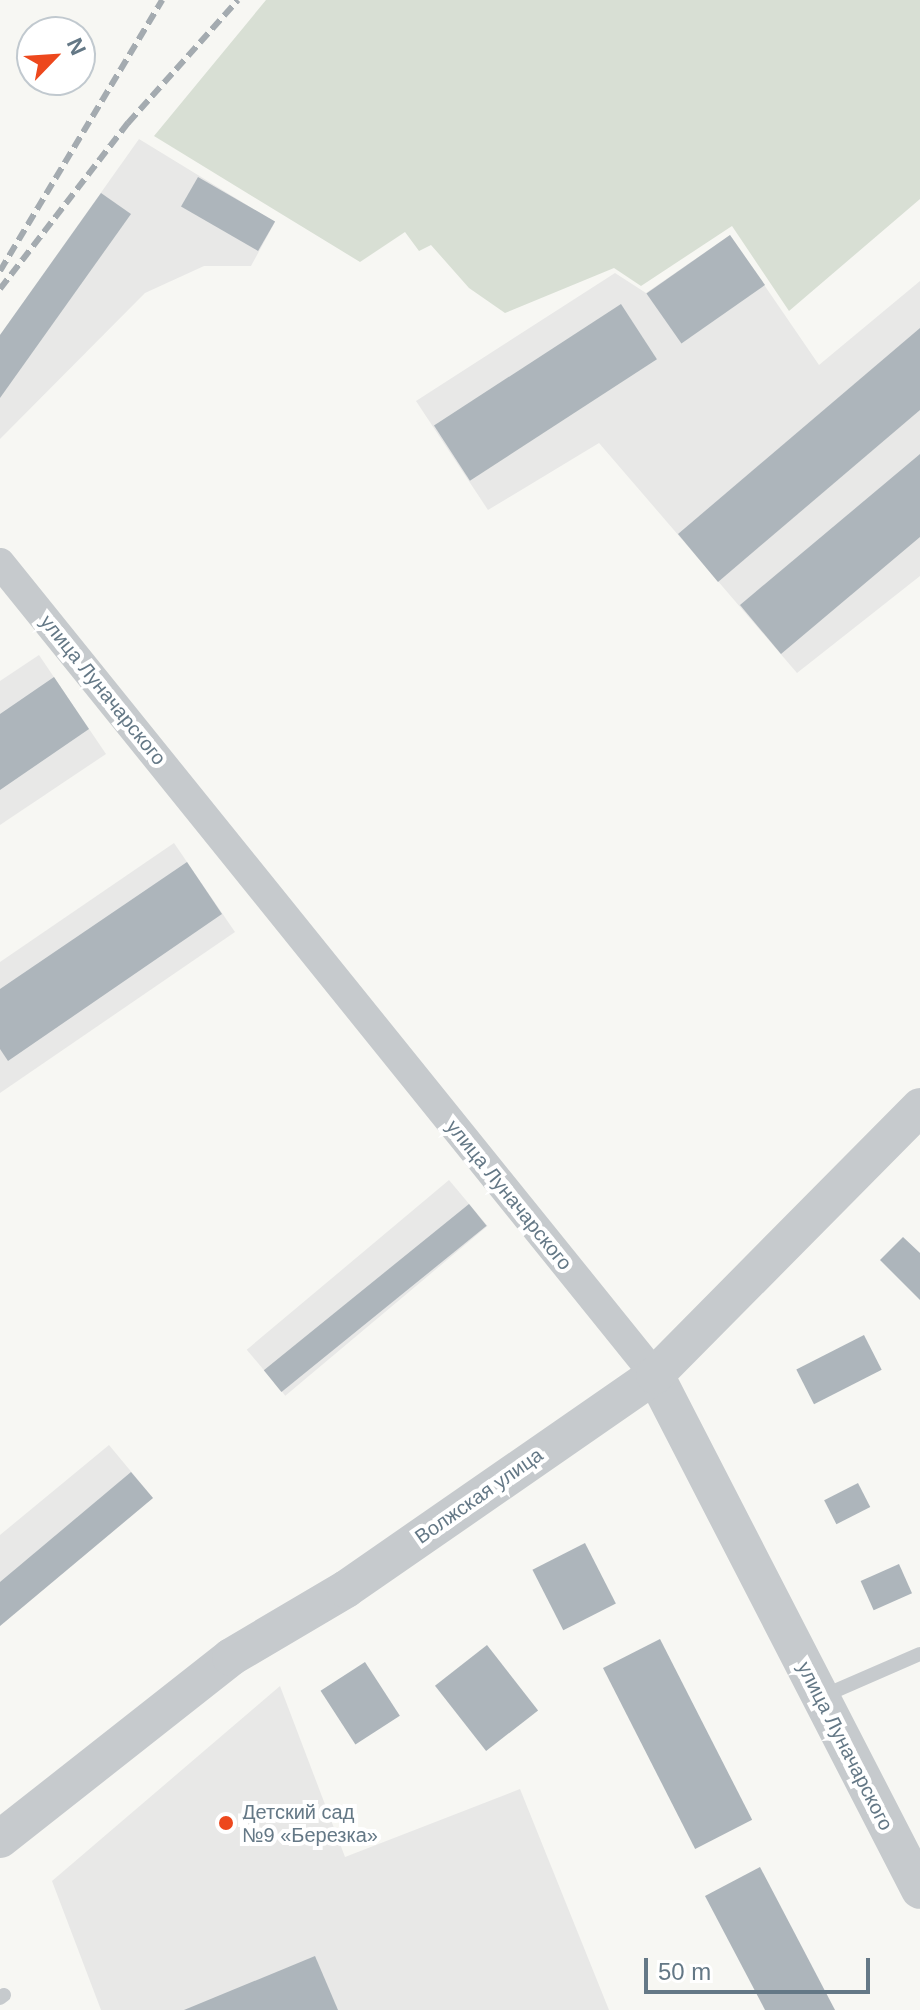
<!DOCTYPE html>
<meta charset="utf-8">
<style>
body{margin:0}
#map{position:relative;width:920px;height:2010px;overflow:hidden;background:#f7f7f3;font-family:Arial,sans-serif}
div>[style]{position:absolute}
.built>*{inset:0;background:#e8e8e7;transform-origin:0 0}
.green>*{inset:0;background:#d8dfd4}
.building>*{inset:0;background:#adb5bb;transform-origin:0 0}
.service>*{height:14px;margin:-7px;padding:0 7px;transform-origin:7px;border-radius:7px;background:#c6cacd}
.minor>*{height:30px;margin:-15px;padding:0 15px;transform-origin:15px;border-radius:15px;background:#c6cacd}
.tertiary>*{height:38px;margin:-19px;padding:0 19px;transform-origin:19px;border-radius:19px;background:#c6cacd}
.rail>*{height:6px;margin-top:-3px;transform-origin:0;background:repeating-linear-gradient(90deg,#a4abb0 0 12px,transparent 0 18px)}
.dots>*{width:22px;height:22px;translate:-50% -50%;box-sizing:border-box;border:4px solid #fff;border-radius:50%}
span{translate:-50% -50%;white-space:nowrap;text-align:center;line-height:1.15;-webkit-text-stroke:8px #fff;paint-order:stroke}
.street-label{font-size:20px;color:#647886}
.poi-label{font-size:20px;color:#647886}
.left{translate:0 -50%;text-align:left}
.north{position:absolute;left:16px;top:16px;width:80px;height:80px;box-sizing:border-box;background:#fff;border:2px solid #c1c9cf;border-radius:50%;rotate:65deg;font-size:22px;font-weight:700;line-height:32px;text-align:center;color:#647886}
.north::after{content:'';display:block;margin:auto;width:28px;height:36px;background:#ed481d;clip-path:polygon(50% 0,100% 100%,50% 72%,0 100%)}
.scale{position:absolute;left:644px;top:1958px;width:226px;height:36px;box-sizing:border-box;border:4px solid #647886;border-top:0;padding-left:10px;font-size:24px;line-height:28px;white-space:nowrap;color:#647886;-webkit-text-stroke:6px #fff;paint-order:stroke}
</style>
<div id="map">
<div class="built">
<i style="clip-path:polygon(139px 139px,275px 222px,251px 266px,204px 266px,145px 293px,0 439px,0 335px)"></i>
<i style="clip-path:polygon(730px 235px,819px 365px,920px 281px,920px 576px,797px 673px,599px 443px,488px 510px,416px 401px,615px 273px,646px 293px)"></i>
<i style="clip-path:polygon(39px 655px,106px 754px,0 825px,0 681px)"></i>
<i style="clip-path:polygon(174px 843px,235px 932px,0 1093px,0 962px)"></i>
<i style="left:449px;top:1180px;width:60px;height:264px;rotate:50deg"></i>
<i style="clip-path:polygon(109px 1445px,153px 1498px,0 1626px,0 1535px)"></i>
<i style="clip-path:polygon(280px 1686px,345px 1857px,520px 1789px,609px 2010px,101px 2010px,52px 1881px)"></i>
</div>
<div class="green">
<i style="clip-path:polygon(266px 0,920px 0,920px 199px,789px 311px,732px 226px,641px 286px,614px 268px,505px 313px,469px 288px,431px 245px,419px 251px,405px 232px,360px 262px,154px 136px)"></i>
</div>
<div class="building">
<i style="left:198px;top:177px;width:89px;height:34px;rotate:30deg"></i>
<i style="clip-path:polygon(101px 193px,131px 214px,0 398px,0 335px)"></i>
<i style="left:730px;top:235px;width:61px;height:102px;rotate:55deg"></i>
<i style="left:621px;top:304px;width:66px;height:223px;rotate:57deg"></i>
<i style="clip-path:polygon(920px 328px,920px 410px,718px 582px,678px 534px)"></i>
<i style="clip-path:polygon(920px 454px,920px 537px,781px 654px,740px 605px)"></i>
<i style="clip-path:polygon(54px 677px,89px 729px,0 790px,0 714px)"></i>
<i style="clip-path:polygon(187px 862px,222px 914px,8px 1061px,0 1049px,0 989px)"></i>
<i style="left:469px;top:1204px;width:28px;height:264px;rotate:51deg"></i>
<i style="clip-path:polygon(903px 1237px,920px 1253px,920px 1300px,880px 1260px)"></i>
<i style="left:864px;top:1335px;width:39px;height:76px;rotate:63deg"></i>
<i style="clip-path:polygon(131px 1472px,153px 1498px,0 1626px,0 1582px)"></i>
<i style="left:858px;top:1483px;width:27px;height:38px;rotate:63deg"></i>
<i style="left:585px;top:1543px;width:68px;height:59px;rotate:63deg"></i>
<i style="left:899px;top:1564px;width:32px;height:42px;rotate:66deg"></i>
<i style="left:660px;top:1639px;width:203px;height:64px;rotate:63deg"></i>
<i style="left:487px;top:1645px;width:83px;height:66px;rotate:52deg"></i>
<i style="left:365px;top:1662px;width:64px;height:53px;rotate:57deg"></i>
<i style="clip-path:polygon(760px 1867px,835px 2010px,765px 2010px,705px 1896px)"></i>
<i style="clip-path:polygon(315px 1956px,338px 2010px,184px 2010px)"></i>
</div>
<div class="service">
<i style="left:821px;top:1697px;width:108px;rotate:-23.5deg"></i>
<i style="left:0;top:1998px;width:5px;rotate:-37deg"></i>
</div>
<div class="minor">
<i style="left:0;top:563px;width:1043px;rotate:51.11deg"></i>
</div>
<div class="tertiary">
<i style="left:655px;top:1375px;width:579px;rotate:62.77deg"></i>
<i style="left:0;top:1839px;width:294px;rotate:-38.2deg"></i>
<i style="left:231px;top:1657px;width:134px;rotate:-30.6deg"></i>
<i style="left:346px;top:1589px;width:376px;rotate:-34.7deg"></i>
<i style="left:655px;top:1375px;width:377px;rotate:-45.3deg"></i>
</div>
<div class="rail">
<i style="left:0;top:271px;width:316px;rotate:-59.1deg"></i>
<i style="left:0;top:289px;width:210px;rotate:-52.4deg"></i>
<i style="left:128px;top:123px;width:165px;rotate:-48.2deg"></i>
</div>
<div class="dots">
<i style="left:226px;top:1823px;background:#ed481d"></i>
</div>
<div class="street-label">
<span style="left:103px;top:690px;rotate:51deg">улица Луначарского</span>
<span style="left:509px;top:1195px;rotate:51deg">улица Луначарского</span>
<span style="left:479px;top:1496px;rotate:-35deg">Волжская улица</span>
<span style="left:845px;top:1746px;rotate:63deg">улица Луначарского</span>
</div>
<div class="poi-label">
<span class="left" style="left:242px;top:1824px">Детский сад<br>№9 «Березка»</span>
</div>
<div class="north">N</div>
<div class="scale">50 m</div>
</div>
